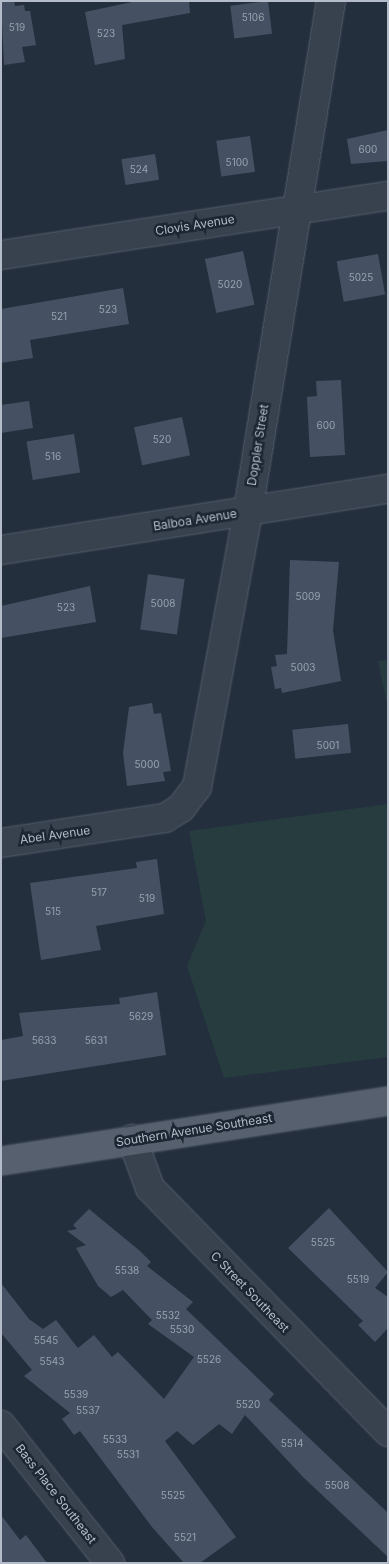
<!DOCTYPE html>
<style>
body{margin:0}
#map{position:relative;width:389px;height:1564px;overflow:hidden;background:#242f3e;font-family:Inter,sans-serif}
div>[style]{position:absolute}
.green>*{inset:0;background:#263c3f}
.building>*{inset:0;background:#455162;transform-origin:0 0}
.roads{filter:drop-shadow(0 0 1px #565f6c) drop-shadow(0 0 1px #565f6c)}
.minor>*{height:28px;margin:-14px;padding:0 14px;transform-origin:14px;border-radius:14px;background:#38414e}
.major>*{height:28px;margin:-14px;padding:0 14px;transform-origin:14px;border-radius:14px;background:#56606e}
span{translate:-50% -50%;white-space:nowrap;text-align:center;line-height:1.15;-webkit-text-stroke:5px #1d2633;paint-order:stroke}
.number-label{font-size:10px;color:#98a1af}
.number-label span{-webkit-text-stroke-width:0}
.street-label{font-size:12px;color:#b4bcc9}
.frame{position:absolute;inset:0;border:2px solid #b4bcc9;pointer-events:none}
</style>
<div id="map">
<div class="green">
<i style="clip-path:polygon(388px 660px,388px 709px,378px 661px)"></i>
<i style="clip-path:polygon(388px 804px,388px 1057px,224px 1078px,187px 966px,206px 921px,189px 831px)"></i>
</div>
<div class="building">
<i style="clip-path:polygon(1px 1px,14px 1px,15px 6px,24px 5px,25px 11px,30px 11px,36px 45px,22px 47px,25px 62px,4px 65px)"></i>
<i style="clip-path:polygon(137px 1px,189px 1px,190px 13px,122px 25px,125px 59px,95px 65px,85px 12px)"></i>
<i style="left:268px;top:1px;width:33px;height:38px;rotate:83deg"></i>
<i style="clip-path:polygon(388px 130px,388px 161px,351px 164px,347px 139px)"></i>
<i style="left:250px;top:136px;width:36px;height:34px;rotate:82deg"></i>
<i style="left:155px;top:154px;width:26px;height:34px;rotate:81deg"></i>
<i style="left:243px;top:251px;width:55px;height:39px;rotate:78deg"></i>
<i style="left:378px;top:254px;width:41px;height:42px;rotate:80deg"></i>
<i style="clip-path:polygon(123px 288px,129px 324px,30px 340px,33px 358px,1px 363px,1px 309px)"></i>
<i style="clip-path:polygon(341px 380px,345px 455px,310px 457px,307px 397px,317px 396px,316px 381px)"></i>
<i style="clip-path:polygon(29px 401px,33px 428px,1px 433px,1px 405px)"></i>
<i style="left:182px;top:417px;width:39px;height:49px;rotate:78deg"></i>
<i style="left:74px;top:434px;width:39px;height:48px;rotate:81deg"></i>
<i style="clip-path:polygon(290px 560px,339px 562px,333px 630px,341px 681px,282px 693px,281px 688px,275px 689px,271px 667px,277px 666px,275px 655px,287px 654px)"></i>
<i style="left:148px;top:574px;width:37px;height:56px;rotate:8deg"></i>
<i style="clip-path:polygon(90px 586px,96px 622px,1px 638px,1px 606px)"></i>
<i style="clip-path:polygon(152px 703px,154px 714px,161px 713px,171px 771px,163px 772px,165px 781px,127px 786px,123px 753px,129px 707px)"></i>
<i style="left:348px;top:724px;width:29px;height:56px;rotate:84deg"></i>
<i style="clip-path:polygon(157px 859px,164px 914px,96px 926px,101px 950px,41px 960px,30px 883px,137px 868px,136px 862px)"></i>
<i style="clip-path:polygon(157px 992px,166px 1055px,1px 1081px,1px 1040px,23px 1036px,19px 1013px,120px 1004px,119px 998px)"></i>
<i style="clip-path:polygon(329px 1208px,388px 1272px,375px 1288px,388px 1297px,388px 1328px,375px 1342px,358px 1325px,363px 1321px,288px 1248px)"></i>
<i style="clip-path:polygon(89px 1209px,140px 1251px,151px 1262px,147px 1266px,193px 1302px,186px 1309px,274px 1394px,269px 1400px,388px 1513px,388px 1557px,303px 1477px,245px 1415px,232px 1434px,219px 1424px,193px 1445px,177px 1431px,165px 1441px,236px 1537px,200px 1563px,184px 1563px,152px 1527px,80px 1431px,74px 1435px,62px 1419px,70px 1413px,24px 1376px,32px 1370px,1px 1333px,1px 1283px,29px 1319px,43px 1329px,56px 1320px,78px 1348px,94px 1335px,112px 1357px,118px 1352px,164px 1399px,194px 1357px,148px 1324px,152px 1320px,123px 1290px,111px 1297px,98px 1286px,76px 1248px,86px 1245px,67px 1231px,77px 1229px,73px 1225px)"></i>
<i style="clip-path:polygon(1px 1515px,20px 1540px,26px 1535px,47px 1563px,1px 1563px)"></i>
</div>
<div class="roads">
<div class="minor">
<i style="left:1px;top:255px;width:391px;rotate:-8.7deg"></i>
<i style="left:1px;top:550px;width:392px;rotate:-9deg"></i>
<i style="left:1px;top:843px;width:166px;rotate:-8.7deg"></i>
<i style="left:165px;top:818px;width:19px;rotate:-32deg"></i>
<i style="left:181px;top:808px;width:26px;rotate:-53deg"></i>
<i style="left:197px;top:787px;width:281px;rotate:-79.5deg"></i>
<i style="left:248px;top:511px;width:517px;rotate:-80.76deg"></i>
<i style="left:132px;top:1139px;width:52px;rotate:69.8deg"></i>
<i style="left:150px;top:1188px;width:341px;rotate:45.7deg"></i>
<i style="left:1px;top:1425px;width:176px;rotate:51.7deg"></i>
</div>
<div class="major">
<i style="left:1px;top:1161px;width:392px;rotate:-8.8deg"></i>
</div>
</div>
<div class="number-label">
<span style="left:253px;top:18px">5106</span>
<span style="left:17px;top:28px">519</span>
<span style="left:106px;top:34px">523</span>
<span style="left:368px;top:150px">600</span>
<span style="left:237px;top:163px">5100</span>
<span style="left:139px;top:170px">524</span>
<span style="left:361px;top:278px">5025</span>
<span style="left:230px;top:285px">5020</span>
<span style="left:108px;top:310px">523</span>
<span style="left:59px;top:317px">521</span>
<span style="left:326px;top:426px">600</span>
<span style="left:162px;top:440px">520</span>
<span style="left:53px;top:457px">516</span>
<span style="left:308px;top:597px">5009</span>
<span style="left:163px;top:604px">5008</span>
<span style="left:66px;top:608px">523</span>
<span style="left:303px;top:668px">5003</span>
<span style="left:328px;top:746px">5001</span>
<span style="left:147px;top:765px">5000</span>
<span style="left:99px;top:893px">517</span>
<span style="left:147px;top:899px">519</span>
<span style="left:53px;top:912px">515</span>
<span style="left:141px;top:1017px">5629</span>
<span style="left:44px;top:1041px">5633</span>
<span style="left:96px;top:1041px">5631</span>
<span style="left:323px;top:1243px">5525</span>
<span style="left:127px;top:1271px">5538</span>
<span style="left:358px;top:1280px">5519</span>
<span style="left:168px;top:1316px">5532</span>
<span style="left:182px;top:1330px">5530</span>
<span style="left:46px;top:1341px">5545</span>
<span style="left:209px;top:1360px">5526</span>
<span style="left:52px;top:1362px">5543</span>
<span style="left:76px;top:1395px">5539</span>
<span style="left:248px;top:1405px">5520</span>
<span style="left:88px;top:1411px">5537</span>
<span style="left:115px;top:1440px">5533</span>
<span style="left:292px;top:1444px">5514</span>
<span style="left:128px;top:1455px">5531</span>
<span style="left:337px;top:1486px">5508</span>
<span style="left:173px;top:1496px">5525</span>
<span style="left:185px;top:1538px">5521</span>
</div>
<div class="street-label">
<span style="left:195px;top:225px;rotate:-9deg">Clovis Avenue</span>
<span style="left:258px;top:445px;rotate:-81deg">Doppler Street</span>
<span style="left:195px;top:520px;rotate:-9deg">Balboa Avenue</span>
<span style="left:55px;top:835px;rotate:-8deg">Abel Avenue</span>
<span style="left:194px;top:1130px;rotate:-9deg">Southern Avenue Southeast</span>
<span style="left:250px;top:1292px;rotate:46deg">C Street Southeast</span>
<span style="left:56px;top:1494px;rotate:52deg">Bass Place Southeast</span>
</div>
<div class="frame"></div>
</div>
